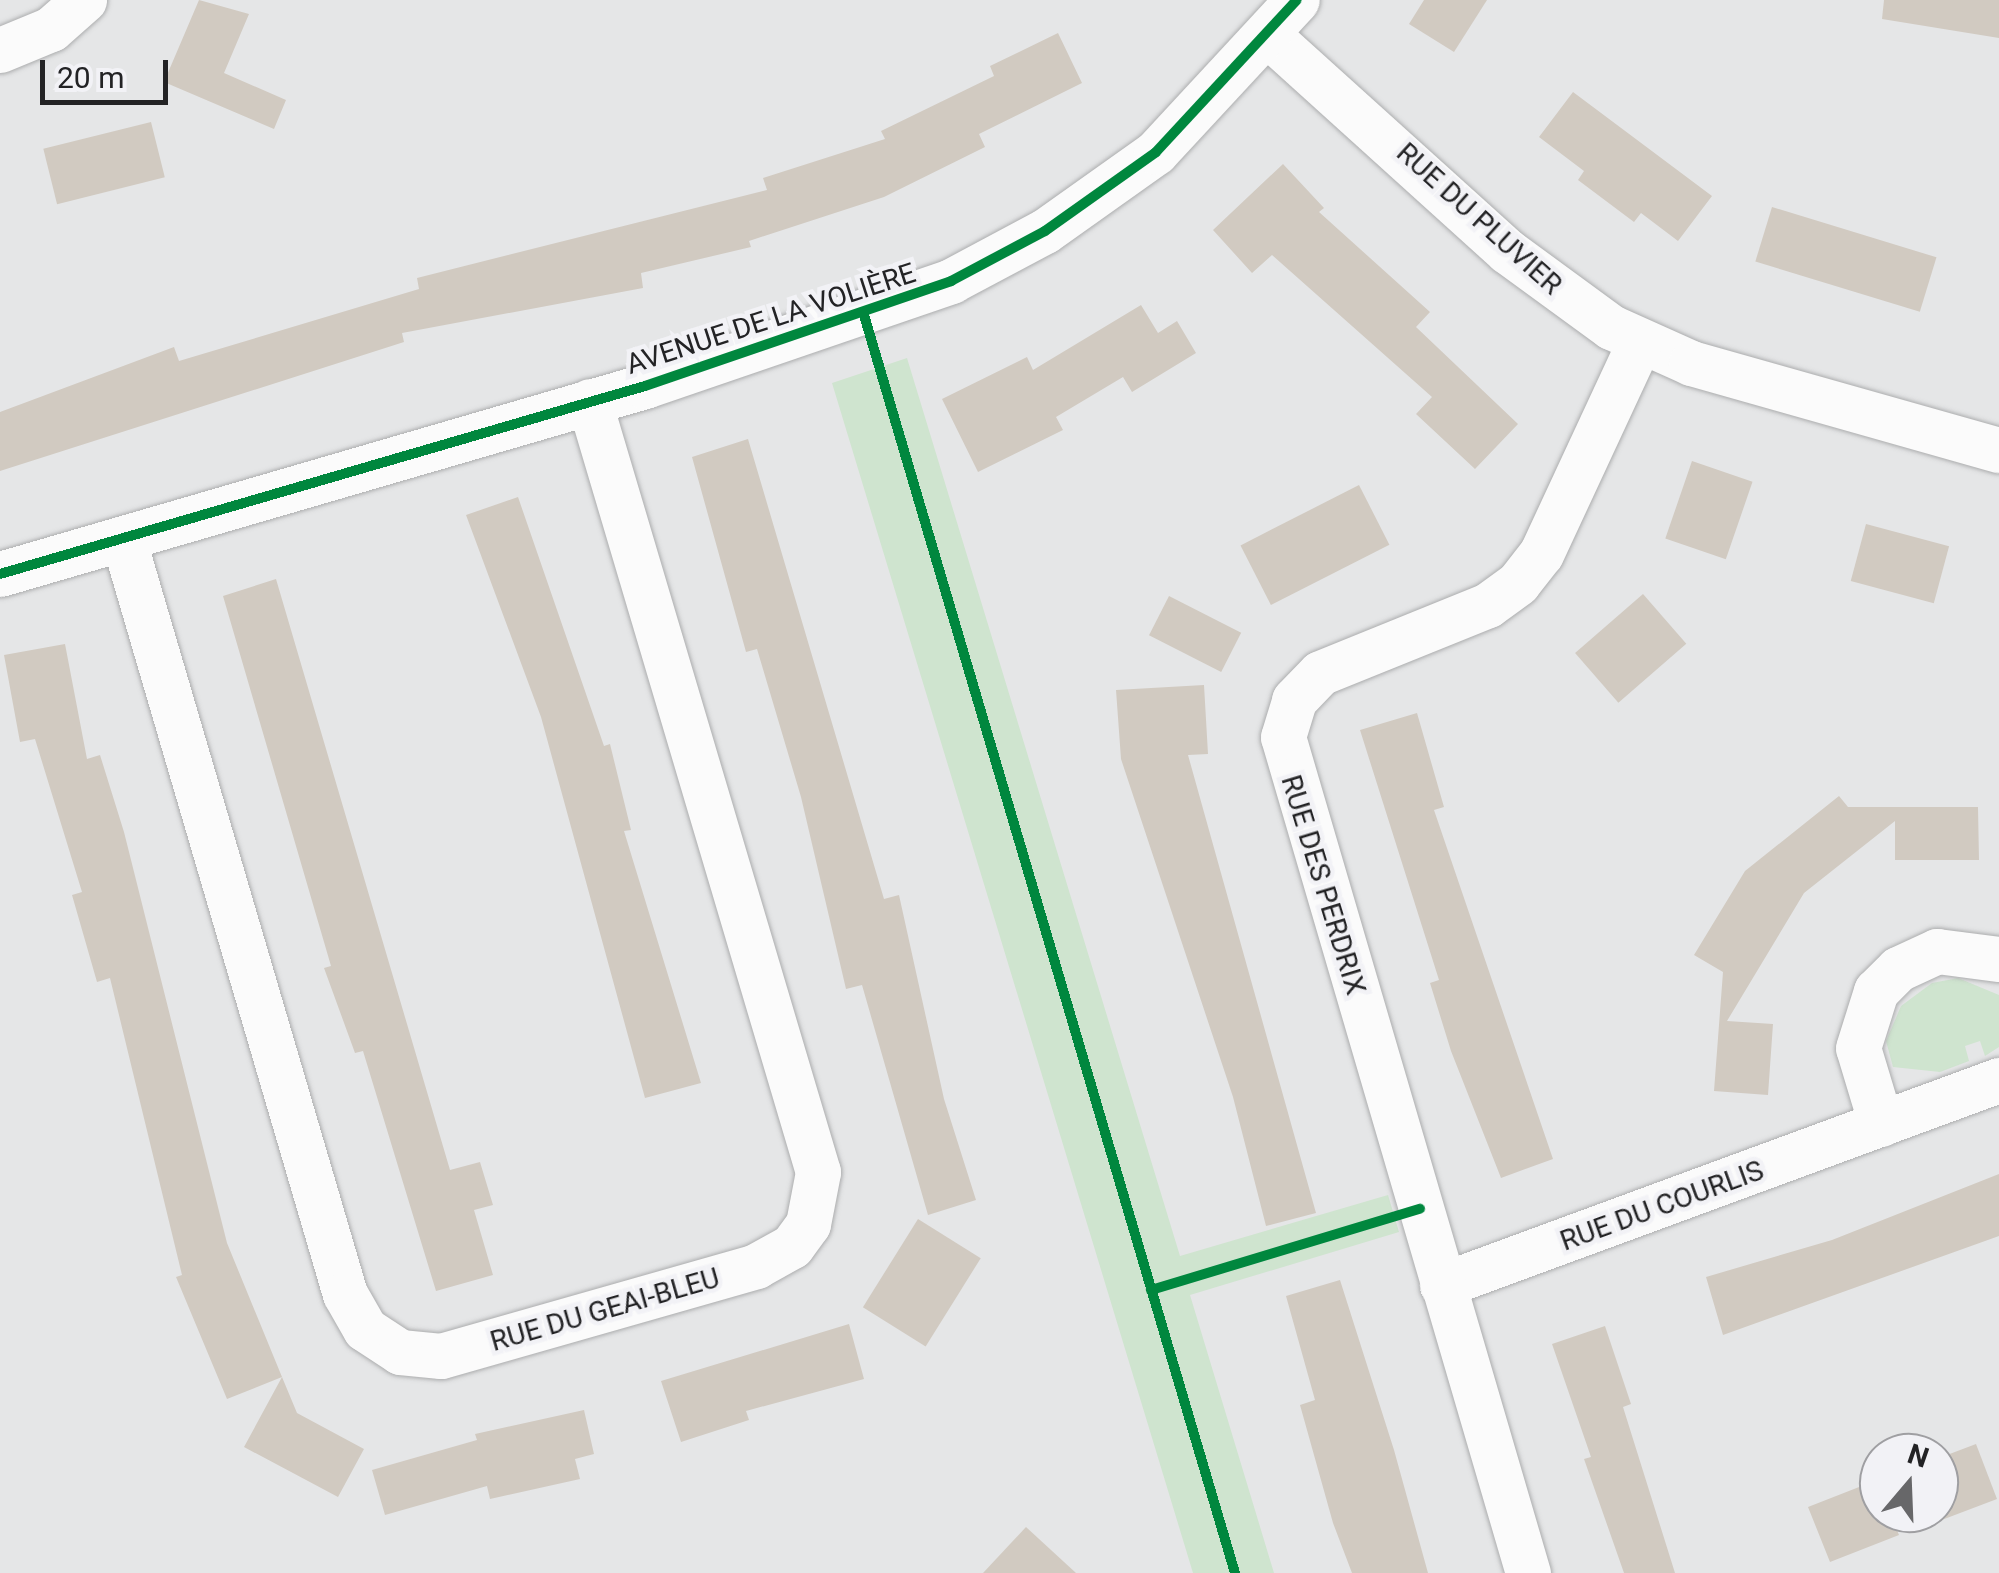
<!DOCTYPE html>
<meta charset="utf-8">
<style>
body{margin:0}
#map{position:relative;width:1999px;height:1573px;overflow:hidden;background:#e5e6e7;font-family:Roboto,sans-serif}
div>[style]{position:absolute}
.green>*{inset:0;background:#cfe4cf}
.building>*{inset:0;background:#d1cac1;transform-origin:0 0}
.roads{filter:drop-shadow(0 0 2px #acadae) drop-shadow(0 0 2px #acadae)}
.minor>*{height:45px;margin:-22.5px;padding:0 22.5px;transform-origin:22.5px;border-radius:22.5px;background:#fbfbfb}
.cycleway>*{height:10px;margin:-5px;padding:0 5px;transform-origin:5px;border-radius:5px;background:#00873e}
span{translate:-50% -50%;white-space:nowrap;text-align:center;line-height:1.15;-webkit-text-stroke:9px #f2f2f6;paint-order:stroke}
.street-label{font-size:28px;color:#232325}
.north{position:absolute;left:1859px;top:1433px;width:100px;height:100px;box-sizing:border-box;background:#f2f2f6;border:2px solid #9f9fa2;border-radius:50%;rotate:19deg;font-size:28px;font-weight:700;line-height:40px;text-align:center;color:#232325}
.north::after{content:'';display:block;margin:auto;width:35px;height:45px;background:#676769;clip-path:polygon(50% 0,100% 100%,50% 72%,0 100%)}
.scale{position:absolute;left:40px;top:60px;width:128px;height:45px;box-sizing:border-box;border:5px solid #232325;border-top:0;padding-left:12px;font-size:30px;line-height:35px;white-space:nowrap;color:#232325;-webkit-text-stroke:8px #f2f2f6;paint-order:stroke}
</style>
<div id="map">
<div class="green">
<i style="clip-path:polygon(907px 358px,1180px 1256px,1388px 1195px,1399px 1232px,1190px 1295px,1274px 1573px,1193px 1573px,832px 383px)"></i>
<i style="clip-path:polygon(1958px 978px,1999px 995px,1999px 1047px,1985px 1056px,1980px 1041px,1965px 1046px,1969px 1061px,1940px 1072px,1893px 1067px,1886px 1041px,1901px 1006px,1932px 983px)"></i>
</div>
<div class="building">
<i style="clip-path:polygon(199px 0,249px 14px,224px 73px,286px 100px,274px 129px,164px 82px)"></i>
<i style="clip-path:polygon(1424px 0,1487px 0,1454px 52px,1409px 24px)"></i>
<i style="clip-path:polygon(1884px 0,1999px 0,1999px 38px,1882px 19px)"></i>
<i style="clip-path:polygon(1058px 33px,1082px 83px,979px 134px,985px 147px,884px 197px,749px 241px,751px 247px,641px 273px,643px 288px,402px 333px,404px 342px,0 471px,0 412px,174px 347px,179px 361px,419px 289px,417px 278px,767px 190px,763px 178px,885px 139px,881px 131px,994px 76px,990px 66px)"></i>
<i style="clip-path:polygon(1573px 92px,1712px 196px,1678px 241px,1641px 213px,1634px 222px,1578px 180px,1584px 171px,1539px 137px)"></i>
<i style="left:151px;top:122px;width:57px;height:111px;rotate:76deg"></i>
<i style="clip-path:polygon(1283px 164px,1324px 208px,1319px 212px,1430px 312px,1416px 327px,1518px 424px,1475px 469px,1416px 414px,1432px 397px,1272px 255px,1252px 273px,1213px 230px)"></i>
<i style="left:1772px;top:207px;width:172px;height:57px;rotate:17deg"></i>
<i style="clip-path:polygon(1141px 305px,1158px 333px,1177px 321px,1196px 353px,1132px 392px,1123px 377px,1056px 417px,1063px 430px,978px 472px,942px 399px,1027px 357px,1033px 370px)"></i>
<i style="clip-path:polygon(748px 439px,884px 899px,899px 895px,944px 1099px,976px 1200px,928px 1215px,862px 985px,846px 989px,801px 797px,757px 649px,746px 652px,692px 457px)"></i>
<i style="left:1692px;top:461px;width:64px;height:82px;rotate:19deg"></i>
<i style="left:1359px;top:485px;width:67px;height:133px;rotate:63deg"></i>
<i style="clip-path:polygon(518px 497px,604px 746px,610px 744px,631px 830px,624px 831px,701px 1083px,645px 1098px,541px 717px,466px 515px)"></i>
<i style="left:1866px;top:524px;width:86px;height:59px;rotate:15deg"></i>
<i style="clip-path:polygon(276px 579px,450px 1170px,480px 1162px,493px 1205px,474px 1210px,493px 1275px,436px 1291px,363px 1051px,355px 1053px,324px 968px,331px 966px,223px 596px)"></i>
<i style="left:1643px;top:594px;width:66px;height:90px;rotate:49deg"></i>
<i style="left:1169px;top:596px;width:81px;height:44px;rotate:27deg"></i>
<i style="clip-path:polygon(65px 644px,87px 759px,100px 755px,124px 832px,227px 1243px,282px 1377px,227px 1399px,176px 1277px,182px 1275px,110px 978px,97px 982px,72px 895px,82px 892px,35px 739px,20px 742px,4px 655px)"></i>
<i style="clip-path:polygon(1204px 685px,1208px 754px,1188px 755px,1316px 1213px,1266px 1226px,1233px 1097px,1121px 759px,1116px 690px)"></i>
<i style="clip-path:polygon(1417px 713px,1444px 807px,1434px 810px,1553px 1159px,1501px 1178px,1451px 1051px,1430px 983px,1439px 980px,1360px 730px)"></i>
<i style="clip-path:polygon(1839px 796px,1848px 807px,1978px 807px,1979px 860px,1895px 860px,1895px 821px,1804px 893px,1727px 1021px,1773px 1024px,1768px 1095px,1714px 1091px,1723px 972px,1694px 955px,1745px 871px)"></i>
<i style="clip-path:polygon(1999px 1174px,1999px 1236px,1723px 1335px,1706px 1277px,1832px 1240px)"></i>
<i style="left:918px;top:1219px;width:74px;height:104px;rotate:32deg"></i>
<i style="clip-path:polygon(1340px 1280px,1394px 1450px,1428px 1573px,1352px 1573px,1333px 1523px,1300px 1405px,1315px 1400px,1286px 1296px)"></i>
<i style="clip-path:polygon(849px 1324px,864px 1379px,746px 1411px,749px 1420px,681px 1442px,661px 1381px)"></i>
<i style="clip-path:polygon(1605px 1326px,1631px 1404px,1623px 1407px,1675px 1573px,1624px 1573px,1584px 1459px,1591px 1457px,1552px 1344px)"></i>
<i style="clip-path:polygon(282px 1377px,297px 1413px,364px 1449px,338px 1497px,244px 1447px)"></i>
<i style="clip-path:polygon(584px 1410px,594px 1454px,575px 1459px,580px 1479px,490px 1499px,487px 1486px,385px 1515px,372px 1470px,477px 1440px,475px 1434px)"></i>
<i style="clip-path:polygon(1976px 1444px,1997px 1499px,1939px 1521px,1939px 1458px)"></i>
<i style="clip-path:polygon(1877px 1480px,1879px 1513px,1890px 1513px,1899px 1535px,1830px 1562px,1808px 1507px)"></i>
<i style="clip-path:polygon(1026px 1527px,1076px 1573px,983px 1573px)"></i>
</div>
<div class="roads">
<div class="minor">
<i style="left:1269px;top:36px;width:321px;rotate:42.1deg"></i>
<i style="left:1507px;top:251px;width:129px;rotate:36.2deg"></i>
<i style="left:1611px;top:327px;width:88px;rotate:24.2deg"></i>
<i style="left:1691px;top:363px;width:320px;rotate:15.8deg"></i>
<i style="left:0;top:50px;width:55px;rotate:-22.4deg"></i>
<i style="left:51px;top:29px;width:44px;rotate:-41.3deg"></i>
<i style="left:123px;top:538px;width:788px;rotate:73.64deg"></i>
<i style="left:345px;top:1294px;width:40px;rotate:60.3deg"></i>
<i style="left:365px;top:1329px;width:42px;rotate:33.3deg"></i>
<i style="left:400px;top:1352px;width:41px;rotate:5.6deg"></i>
<i style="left:441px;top:1356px;width:328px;rotate:-15.9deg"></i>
<i style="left:756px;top:1266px;width:41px;rotate:-29.1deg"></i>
<i style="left:792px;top:1246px;width:27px;rotate:-54deg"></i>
<i style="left:808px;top:1224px;width:53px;rotate:-79.1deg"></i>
<i style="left:818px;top:1172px;width:804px;rotate:-106.54deg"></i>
<i style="left:0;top:574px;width:672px;rotate:-16.25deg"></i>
<i style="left:645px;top:386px;width:324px;rotate:-18.9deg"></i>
<i style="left:951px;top:281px;width:106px;rotate:-28deg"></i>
<i style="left:1045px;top:231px;width:136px;rotate:-35.4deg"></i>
<i style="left:1156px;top:152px;width:207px;rotate:-47.2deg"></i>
<i style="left:1881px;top:1124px;width:79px;rotate:-106.8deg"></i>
<i style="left:1858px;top:1048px;width:60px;rotate:-72.5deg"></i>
<i style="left:1876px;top:991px;width:31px;rotate:-45deg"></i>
<i style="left:1898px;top:969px;width:43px;rotate:-24.8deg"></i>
<i style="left:1937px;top:951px;width:63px;rotate:7.4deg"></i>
<i style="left:1442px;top:1285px;width:594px;rotate:-20.21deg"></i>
<i style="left:1528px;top:1573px;width:871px;rotate:-106.33deg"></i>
<i style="left:1283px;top:737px;width:39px;rotate:-73deg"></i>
<i style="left:1294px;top:700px;width:37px;rotate:-46deg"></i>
<i style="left:1320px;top:673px;width:181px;rotate:-22deg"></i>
<i style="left:1488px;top:605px;width:37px;rotate:-36deg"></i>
<i style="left:1518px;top:583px;width:37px;rotate:-52deg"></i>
<i style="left:1541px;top:554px;width:233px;rotate:-65.1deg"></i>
</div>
</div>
<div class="cycleway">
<i style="left:864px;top:315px;width:1312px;rotate:73.57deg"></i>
<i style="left:0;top:574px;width:672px;rotate:-16.25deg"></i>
<i style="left:645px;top:386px;width:324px;rotate:-18.9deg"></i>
<i style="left:951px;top:281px;width:106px;rotate:-28deg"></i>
<i style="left:1045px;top:231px;width:136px;rotate:-35.4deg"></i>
<i style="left:1156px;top:152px;width:207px;rotate:-47.2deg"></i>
<i style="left:1151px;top:1290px;width:281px;rotate:-16.8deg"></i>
</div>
<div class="street-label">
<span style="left:1479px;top:219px;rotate:42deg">RUE DU PLUVIER</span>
<span style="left:771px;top:319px;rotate:-18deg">AVENUE DE LA VOLIÈRE</span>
<span style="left:1323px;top:885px;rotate:73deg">RUE DES PERDRIX</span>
<span style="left:1662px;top:1206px;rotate:-20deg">RUE DU COURLIS</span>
<span style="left:605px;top:1310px;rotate:-16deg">RUE DU GEAI-BLEU</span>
</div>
<div class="north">N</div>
<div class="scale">20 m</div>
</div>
